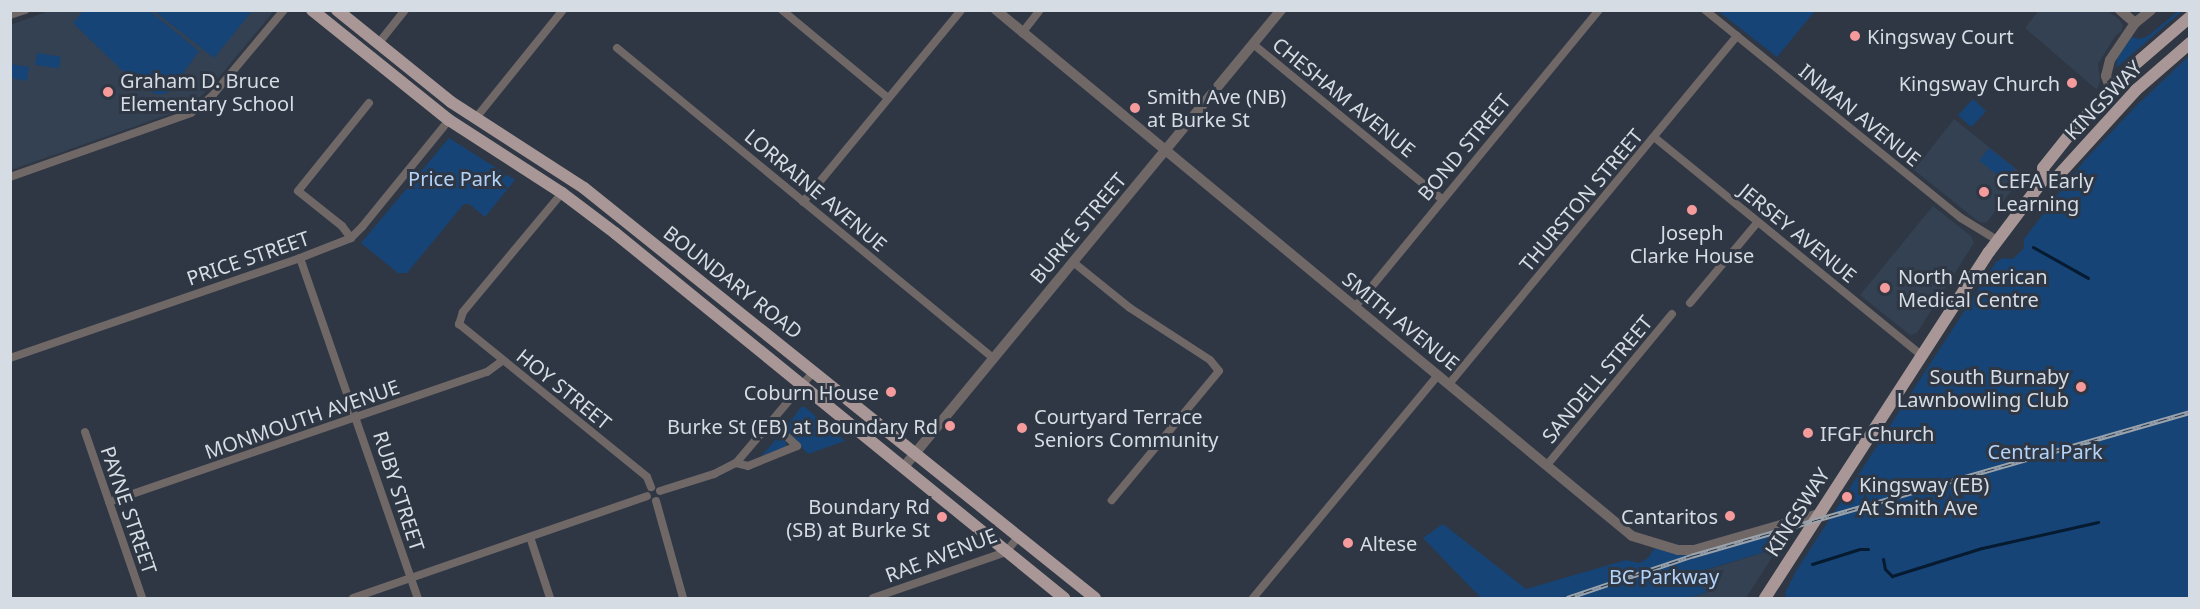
<!DOCTYPE html>
<style>
body{margin:0}
#map{position:relative;width:2200px;height:609px;overflow:hidden;background:#2e3743;font-family:"Noto Sans",sans-serif}
div>[style]{position:absolute}
.built>*{inset:0;background:#334152}
.green>*{inset:0;background:#164476;transform-origin:0 0}
.stream>*{height:3px;margin:-1.5px;padding:0 1.5px;transform-origin:1.5px;border-radius:1.5px;background:#061a30}
.minor>*{height:8px;margin:-4px;padding:0 4px;transform-origin:4px;border-radius:4px;background:#706767}
.tertiary>*{height:10px;margin:-5px;padding:0 5px;transform-origin:5px;border-radius:5px;background:#706767}
.primary>*{height:12px;margin:-6px;padding:0 6px;transform-origin:6px;border-radius:6px;background:#a89796}
.rail>*{height:5px;margin-top:-2.5px;transform-origin:0;background:repeating-linear-gradient(90deg,#2e3743 0 9px,#9ca3ab 0 18px);box-sizing:border-box;border-block:2px solid #9ca3ab}
.dots>*{width:16px;height:16px;translate:-50% -50%;box-sizing:border-box;border:3px solid #2e3743;border-radius:50%}
span{translate:-50% -50%;white-space:nowrap;text-align:center;line-height:1.15;-webkit-text-stroke:6px #2e3743;paint-order:stroke}
.poi-label{font-size:20px;color:#d6dce3}
.left{translate:0 -50%;text-align:left}
.right{translate:-100% -50%;text-align:right}
.street-label{font-size:20px;color:#d6dce3}
.park-label{font-size:20px;color:#b3d3f9}
.frame{position:absolute;inset:0;border:12px solid #d6dce3;pointer-events:none}
</style>
<div id="map">
<div class="built">
<i style="clip-path:polygon(2039px 10px,2108px 11px,2120px 20px,2123px 26px,2121px 32px,2116px 35px,2098px 64px,2100px 80px,2097px 90px,2025px 28px)"></i>
<i style="clip-path:polygon(49px 11px,274px 11px,210px 88px,187px 108px,11px 170px,10px 25px)"></i>
<i style="clip-path:polygon(1954px 119px,2024px 175px,1986px 223px,1979px 222px,1914px 170px)"></i>
<i style="clip-path:polygon(1933px 206px,1971px 236px,1974px 243px,1917px 333px,1910px 335px,1860px 295px)"></i>
<i style="clip-path:polygon(1778px 548px,1746px 598px,1689px 598px,1708px 592px,1687px 576px)"></i>
</div>
<div class="green">
<i style="clip-path:polygon(83px 11px,150px 11px,199px 51px,171px 90px,164px 94px,156px 94px,130px 78px,73px 23px)"></i>
<i style="clip-path:polygon(154px 11px,252px 11px,214px 58px)"></i>
<i style="clip-path:polygon(1718px 11px,1815px 11px,1777px 57px)"></i>
<i style="clip-path:polygon(2178px 11px,2182px 11px,2115px 69px,2118px 57px,2132px 37px,2139px 39px,2148px 36px)"></i>
<i style="left:37px;top:53px;width:24px;height:12px;rotate:9deg"></i>
<i style="clip-path:polygon(2189px 56px,2189px 598px,1787px 598px,1785px 593px,1796px 571px,1996px 262px,2003px 258px,2013px 259px,2024px 248px,2024px 239px,2083px 162px,2137px 105px)"></i>
<i style="clip-path:polygon(10px 64px,29px 67px,27px 81px,11px 78px)"></i>
<i style="left:1973px;top:99px;width:18px;height:22px;rotate:43deg"></i>
<i style="clip-path:polygon(449px 138px,515px 180px,485px 217px,469px 204px,464px 204px,407px 273px,398px 273px,361px 243px)"></i>
<i style="left:1989px;top:148px;width:33px;height:16px;rotate:38deg"></i>
<i style="clip-path:polygon(801px 407px,805px 407px,845px 441px,808px 454px,785px 429px)"></i>
<i style="clip-path:polygon(779px 436px,786px 442px,786px 447px,761px 456px)"></i>
<i style="clip-path:polygon(1443px 524px,1526px 589px,1626px 560px,1639px 563px,1647px 559px,1655px 548px,1667px 551px,1791px 528px,1778px 548px,1688px 575px,1708px 592px,1689px 598px,1481px 598px,1423px 538px)"></i>
</div>
<div class="stream">
<i style="left:2033px;top:247px;width:63px;rotate:29.4deg"></i>
<i style="left:1883px;top:559px;width:10px;rotate:79deg"></i>
<i style="left:1885px;top:569px;width:10px;rotate:45deg"></i>
<i style="left:1892px;top:576px;width:94px;rotate:-17.3deg"></i>
<i style="left:1982px;top:548px;width:119px;rotate:-12.6deg"></i>
<i style="left:1812px;top:564px;width:50px;rotate:-17.4deg"></i>
<i style="left:1860px;top:549px;width:8px"></i>
</div>
<div class="minor">
<i style="left:782px;top:10px;width:138px;rotate:39.7deg"></i>
<i style="left:1705px;top:10px;width:330px;rotate:39.1deg"></i>
<i style="left:1961px;top:218px;width:42px;rotate:31.4deg"></i>
<i style="left:10px;top:15px;width:16px;rotate:-18deg"></i>
<i style="left:1022px;top:33px;width:29px;rotate:-52deg"></i>
<i style="left:378px;top:44px;width:43px;rotate:-51.5deg"></i>
<i style="left:1253px;top:44px;width:244px;rotate:39.4deg"></i>
<i style="left:617px;top:48px;width:487px;rotate:39.5deg"></i>
<i style="left:475px;top:119px;width:140px;rotate:-51.1deg"></i>
<i style="left:1654px;top:137px;width:345px;rotate:39.2deg"></i>
<i style="left:10px;top:177px;width:192px;rotate:-19.5deg"></i>
<i style="left:191px;top:113px;width:27px;rotate:-39deg"></i>
<i style="left:212px;top:96px;width:112px;rotate:-50.1deg"></i>
<i style="left:562px;top:193px;width:155px;rotate:129.8deg"></i>
<i style="left:463px;top:312px;width:13px;rotate:108deg"></i>
<i style="left:459px;top:324px;width:242px;rotate:39.1deg"></i>
<i style="left:647px;top:477px;width:11px;rotate:68deg"></i>
<i style="left:803px;top:202px;width:249px;rotate:-50.5deg"></i>
<i style="left:351px;top:238px;width:15px;rotate:-127deg"></i>
<i style="left:342px;top:226px;width:56px;rotate:-141.5deg"></i>
<i style="left:298px;top:191px;width:113px;rotate:-51.1deg"></i>
<i style="left:300px;top:258px;width:360px;rotate:70.9deg"></i>
<i style="left:1073px;top:262px;width:73px;rotate:38.9deg"></i>
<i style="left:1130px;top:308px;width:95px;rotate:33deg"></i>
<i style="left:1210px;top:360px;width:14px;rotate:51deg"></i>
<i style="left:1219px;top:371px;width:168px;rotate:129.7deg"></i>
<i style="left:1690px;top:303px;width:104px;rotate:-50.1deg"></i>
<i style="left:1355px;top:307px;width:384px;rotate:-50.6deg"></i>
<i style="left:10px;top:358px;width:307px;rotate:-19deg"></i>
<i style="left:300px;top:258px;width:55px;rotate:-21.4deg"></i>
<i style="left:351px;top:238px;width:16px;rotate:-45deg"></i>
<i style="left:362px;top:227px;width:138px;rotate:-50.9deg"></i>
<i style="left:1449px;top:384px;width:452px;rotate:-50.4deg"></i>
<i style="left:85px;top:432px;width:176px;rotate:71deg"></i>
<i style="left:736px;top:463px;width:12px;rotate:14deg"></i>
<i style="left:748px;top:466px;width:53px;rotate:-22.2deg"></i>
<i style="left:797px;top:446px;width:35px;rotate:-137deg"></i>
<i style="left:1547px;top:465px;width:196px;rotate:-50.4deg"></i>
<i style="left:660px;top:491px;width:57px;rotate:-17.5deg"></i>
<i style="left:714px;top:474px;width:25px;rotate:-27deg"></i>
<i style="left:736px;top:463px;width:121px;rotate:-49.7deg"></i>
<i style="left:656px;top:501px;width:101px;rotate:74.4deg"></i>
<i style="left:109px;top:502px;width:400px;rotate:-19deg"></i>
<i style="left:487px;top:372px;width:19px;rotate:-36deg"></i>
<i style="left:530px;top:537px;width:64px;rotate:71.8deg"></i>
<i style="left:353px;top:598px;width:311px;rotate:-19.1deg"></i>
<i style="left:873px;top:598px;width:141px;rotate:-19.1deg"></i>
<i style="left:1006px;top:552px;width:19px;rotate:-51deg"></i>
<i style="left:1253px;top:598px;width:290px;rotate:-50.3deg"></i>
</div>
<div class="tertiary">
<i style="left:996px;top:10px;width:825px;rotate:39.59deg"></i>
<i style="left:1632px;top:536px;width:48px;rotate:16.9deg"></i>
<i style="left:1678px;top:550px;width:16px"></i>
<i style="left:1694px;top:550px;width:130px;rotate:-16.1deg"></i>
<i style="left:2120px;top:10px;width:20px;rotate:41deg"></i>
<i style="left:2111px;top:90px;width:15px;rotate:-110deg"></i>
<i style="left:2106px;top:76px;width:16px;rotate:-76deg"></i>
<i style="left:2110px;top:60px;width:45px;rotate:-56deg"></i>
<i style="left:2135px;top:23px;width:21px;rotate:-39deg"></i>
<i style="left:903px;top:468px;width:594px;rotate:-50.47deg"></i>
</div>
<div class="primary">
<i style="left:312px;top:10px;width:176px;rotate:38.8deg"></i>
<i style="left:449px;top:120px;width:135px;rotate:32.9deg"></i>
<i style="left:562px;top:193px;width:66px;rotate:37deg"></i>
<i style="left:615px;top:233px;width:579px;rotate:39.11deg"></i>
<i style="left:337px;top:10px;width:146px;rotate:38.9deg"></i>
<i style="left:451px;top:102px;width:158px;rotate:32.9deg"></i>
<i style="left:584px;top:188px;width:655px;rotate:38.74deg"></i>
<i style="left:2044px;top:179px;width:12px;rotate:-5deg"></i>
<i style="left:2056px;top:178px;width:119px;rotate:-47.7deg"></i>
<i style="left:2136px;top:90px;width:72px;rotate:-41deg"></i>
<i style="left:1765px;top:598px;width:412px;rotate:-57.1deg"></i>
<i style="left:1989px;top:252px;width:91px;rotate:-53deg"></i>
<i style="left:2044px;top:179px;width:11px;rotate:-95deg"></i>
<i style="left:2043px;top:168px;width:50px;rotate:-51.5deg"></i>
<i style="left:2074px;top:129px;width:85px;rotate:-46.9deg"></i>
<i style="left:2132px;top:67px;width:77px;rotate:-40.8deg"></i>
</div>
<div class="rail">
<i style="left:1567px;top:598px;width:131px;rotate:-18.7deg"></i>
<i style="left:1691px;top:556px;width:519px;rotate:-16.1deg"></i>
</div>
<div class="dots">
<i style="left:1855px;top:36px;background:#f59b9c"></i>
<i style="left:2072px;top:83px;background:#f59b9c"></i>
<i style="left:108px;top:92px;background:#f59b9c"></i>
<i style="left:1135px;top:108px;background:#f59b9c"></i>
<i style="left:1984px;top:192px;background:#f59b9c"></i>
<i style="left:1692px;top:210px;background:#f59b9c"></i>
<i style="left:1885px;top:288px;background:#f59b9c"></i>
<i style="left:2081px;top:387px;background:#f59b9c"></i>
<i style="left:891px;top:392px;background:#f59b9c"></i>
<i style="left:950px;top:426px;background:#f59b9c"></i>
<i style="left:1022px;top:428px;background:#f59b9c"></i>
<i style="left:1808px;top:433px;background:#f59b9c"></i>
<i style="left:1847px;top:497px;background:#f59b9c"></i>
<i style="left:1730px;top:516px;background:#f59b9c"></i>
<i style="left:942px;top:517px;background:#f59b9c"></i>
<i style="left:1348px;top:543px;background:#f59b9c"></i>
</div>
<div class="poi-label">
<span class="left" style="left:1867px;top:36px">Kingsway Court</span>
<span class="left" style="left:120px;top:92px">Graham D. Bruce<br>Elementary School</span>
<span class="right" style="left:2060px;top:83px">Kingsway Church</span>
<span class="left" style="left:1147px;top:108px">Smith Ave (NB)<br>at Burke St</span>
<span class="left" style="left:1996px;top:192px">CEFA Early<br>Learning</span>
<span style="left:1692px;top:244px">Joseph<br>Clarke House</span>
<span class="left" style="left:1898px;top:288px">North American<br>Medical Centre</span>
<span class="right" style="left:2069px;top:388px">South Burnaby<br>Lawnbowling Club</span>
<span class="right" style="left:879px;top:392px">Coburn House</span>
<span class="left" style="left:1034px;top:428px">Courtyard Terrace<br>Seniors Community</span>
<span class="right" style="left:938px;top:426px">Burke St (EB) at Boundary Rd</span>
<span class="left" style="left:1820px;top:433px">IFGF Church</span>
<span class="left" style="left:1859px;top:496px">Kingsway (EB)<br>At Smith Ave</span>
<span class="right" style="left:930px;top:518px">Boundary Rd<br>(SB) at Burke St</span>
<span class="right" style="left:1718px;top:516px">Cantaritos</span>
<span class="left" style="left:1360px;top:543px">Altese</span>
</div>
<div class="street-label">
<span style="left:1344px;top:97px;rotate:39deg">CHESHAM AVENUE</span>
<span style="left:2103px;top:100px;rotate:-46deg">KINGSWAY</span>
<span style="left:1860px;top:115px;rotate:39deg">INMAN AVENUE</span>
<span style="left:1464px;top:147px;rotate:-50deg">BOND STREET</span>
<span style="left:816px;top:190px;rotate:40deg">LORRAINE AVENUE</span>
<span style="left:1581px;top:200px;rotate:-50deg">THURSTON STREET</span>
<span style="left:1078px;top:228px;rotate:-50deg">BURKE STREET</span>
<span style="left:1798px;top:233px;rotate:39deg">JERSEY AVENUE</span>
<span style="left:248px;top:258px;rotate:-19deg">PRICE STREET</span>
<span style="left:733px;top:282px;rotate:38deg">BOUNDARY ROAD</span>
<span style="left:1401px;top:321px;rotate:39deg">SMITH AVENUE</span>
<span style="left:1597px;top:379px;rotate:-50deg">SANDELL STREET</span>
<span style="left:564px;top:389px;rotate:39deg">HOY STREET</span>
<span style="left:302px;top:419px;rotate:-19deg">MONMOUTH AVENUE</span>
<span style="left:399px;top:491px;rotate:72deg">RUBY STREET</span>
<span style="left:129px;top:510px;rotate:71deg">PAYNE STREET</span>
<span style="left:1797px;top:512px;rotate:-57deg">KINGSWAY</span>
<span style="left:941px;top:555px;rotate:-21deg">RAE AVENUE</span>
</div>
<div class="park-label">
<span style="left:455px;top:178px">Price Park</span>
<span style="left:2045px;top:451px">Central Park</span>
<span style="left:1664px;top:576px">BC Parkway</span>
</div>
<div class="frame"></div>
</div>
